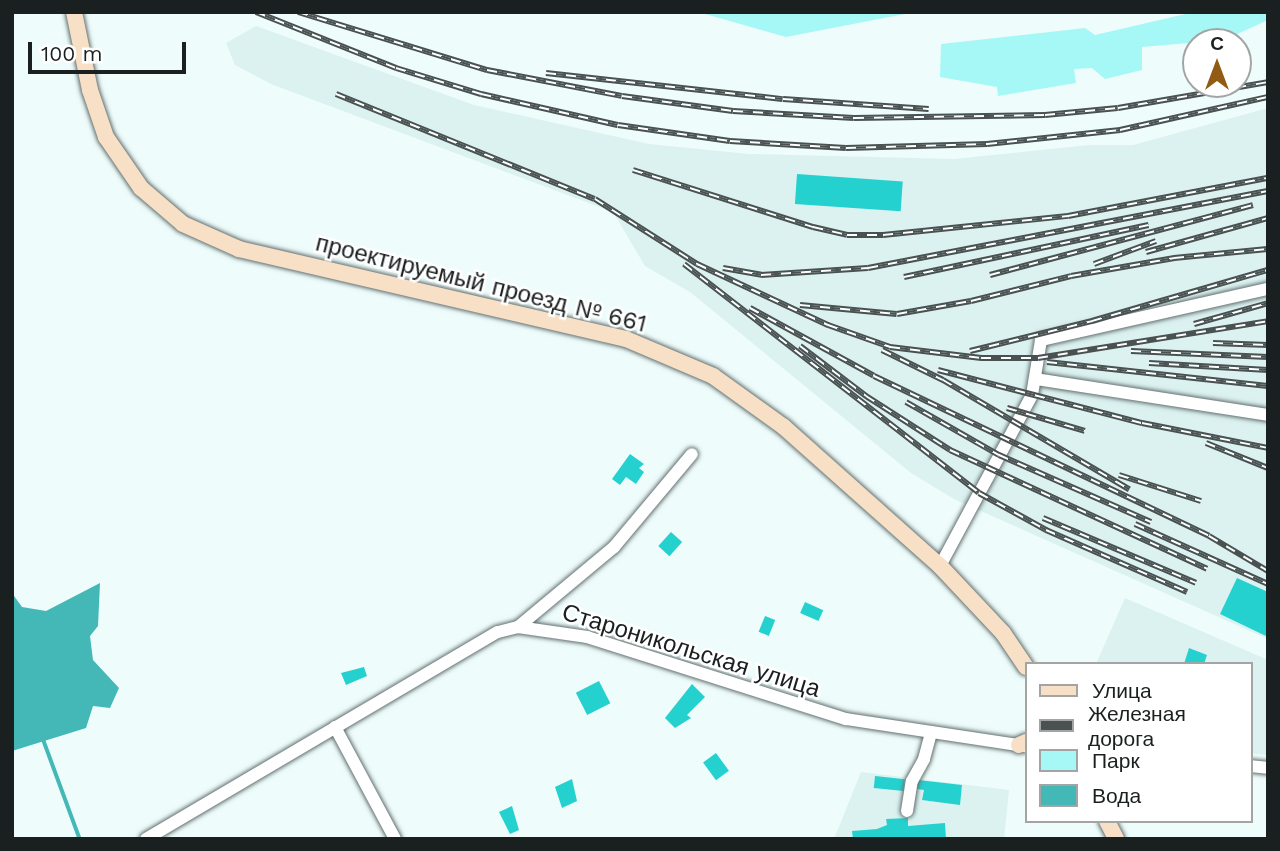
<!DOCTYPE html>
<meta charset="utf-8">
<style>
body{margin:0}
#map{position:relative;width:1280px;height:851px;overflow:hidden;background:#eefcfc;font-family:"Work Sans",sans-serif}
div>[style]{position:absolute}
.built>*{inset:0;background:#dbf2f1}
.green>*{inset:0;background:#a6f8f6}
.water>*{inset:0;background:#44b8b6}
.stream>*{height:3.5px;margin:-1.75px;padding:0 1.75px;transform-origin:1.75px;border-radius:1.75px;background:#44b8b6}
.building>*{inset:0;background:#25d1cf;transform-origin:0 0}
.roads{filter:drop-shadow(0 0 2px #63706f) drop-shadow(0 0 2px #63706f)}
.minor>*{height:12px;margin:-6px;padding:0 6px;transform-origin:6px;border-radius:6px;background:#fff}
.major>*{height:16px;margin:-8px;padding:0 8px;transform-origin:8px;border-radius:8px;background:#f8e0c7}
.rail>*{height:6px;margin-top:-3px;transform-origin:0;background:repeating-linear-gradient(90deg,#fff 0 10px,#495151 0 20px);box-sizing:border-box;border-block:2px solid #495151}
span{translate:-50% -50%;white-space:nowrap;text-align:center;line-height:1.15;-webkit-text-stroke:5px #fff;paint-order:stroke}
.street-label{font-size:24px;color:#1a1f1f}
.frame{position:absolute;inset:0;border:14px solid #1a1f1f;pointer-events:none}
.legend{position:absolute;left:1025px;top:662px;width:228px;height:161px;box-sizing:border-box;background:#fff;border:2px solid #a3a5a5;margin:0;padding:9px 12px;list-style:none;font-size:21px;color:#1a1f1f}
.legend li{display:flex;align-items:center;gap:14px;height:35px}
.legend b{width:35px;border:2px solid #a3a5a5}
.north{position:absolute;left:1182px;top:28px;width:70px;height:70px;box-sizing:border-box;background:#fff;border:2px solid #a3a5a5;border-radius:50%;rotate:0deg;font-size:19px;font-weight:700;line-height:28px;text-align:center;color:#1a1f1f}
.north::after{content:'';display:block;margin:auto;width:24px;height:32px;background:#925b13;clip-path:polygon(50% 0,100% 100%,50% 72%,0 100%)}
.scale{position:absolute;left:28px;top:42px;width:158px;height:32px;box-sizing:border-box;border:4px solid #1a1f1f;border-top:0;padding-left:9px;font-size:21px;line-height:24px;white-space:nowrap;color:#1a1f1f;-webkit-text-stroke:5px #fff;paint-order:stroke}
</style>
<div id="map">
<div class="built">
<i style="clip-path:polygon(256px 26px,474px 105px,649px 144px,749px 154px,954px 159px,1090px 145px,1133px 145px,1268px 108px,1268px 639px,954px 499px,911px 473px,690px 292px,645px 266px,613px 212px,271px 84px,235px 65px,226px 43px)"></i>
<i style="clip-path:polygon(1125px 598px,1268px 660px,1268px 755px,1250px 753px,1250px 664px,1096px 664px)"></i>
<i style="clip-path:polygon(861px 772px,1009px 790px,1004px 839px,834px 839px)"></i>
</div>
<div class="green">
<i style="clip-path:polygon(698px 12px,915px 12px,786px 37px)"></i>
<i style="clip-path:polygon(1194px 12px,1268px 12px,1268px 20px,1224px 40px,1142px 47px,1142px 70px,1105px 79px,1092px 68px,1074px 69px,1076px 83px,998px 96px,997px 87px,940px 77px,941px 44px,1085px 28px,1095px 35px)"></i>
</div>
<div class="water">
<i style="clip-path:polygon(100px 583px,98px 626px,90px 636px,93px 660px,119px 688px,110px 708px,93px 706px,86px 728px,12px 751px,12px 593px,22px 607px,46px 611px)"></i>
</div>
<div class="stream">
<i style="left:44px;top:741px;width:104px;rotate:69.8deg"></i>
</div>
<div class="building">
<i style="left:797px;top:174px;width:106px;height:30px;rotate:4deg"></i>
<i style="clip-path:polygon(630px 454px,644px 464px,639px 468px,644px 472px,636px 484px,626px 477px,620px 485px,612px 479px)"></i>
<i style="left:671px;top:532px;width:15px;height:19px;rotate:42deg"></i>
<i style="clip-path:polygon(1237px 578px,1268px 592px,1268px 637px,1220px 614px)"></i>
<i style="left:805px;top:602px;width:20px;height:12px;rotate:24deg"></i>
<i style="left:765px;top:616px;width:11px;height:17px;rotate:22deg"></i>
<i style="clip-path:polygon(1189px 648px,1207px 655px,1204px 664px,1184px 664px)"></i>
<i style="clip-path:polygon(364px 667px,367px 676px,346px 685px,341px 673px)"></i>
<i style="left:599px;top:681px;width:25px;height:26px;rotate:63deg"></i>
<i style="clip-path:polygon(692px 684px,705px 697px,687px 715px,691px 718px,675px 728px,665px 718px)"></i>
<i style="left:716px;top:753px;width:22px;height:16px;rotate:54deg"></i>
<i style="left:875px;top:776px;width:30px;height:12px;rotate:6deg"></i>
<i style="clip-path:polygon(572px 779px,577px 801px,562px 808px,555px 787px)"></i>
<i style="clip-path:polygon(918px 780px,962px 785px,960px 805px,922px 800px,924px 790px,917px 789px)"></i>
<i style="clip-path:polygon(512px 806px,519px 830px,510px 834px,499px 812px)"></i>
<i style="clip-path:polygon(908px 818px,908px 826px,945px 823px,946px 839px,853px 839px,852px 831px,877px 829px,887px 825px,886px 819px)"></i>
</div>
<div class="roads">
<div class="minor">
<i style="left:1036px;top:379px;width:235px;rotate:8.8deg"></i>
<i style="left:940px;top:566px;width:194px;rotate:-61.7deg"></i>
<i style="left:1032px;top:395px;width:56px;rotate:-80.7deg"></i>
<i style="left:1041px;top:340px;width:233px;rotate:-12.7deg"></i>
<i style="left:518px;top:627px;width:125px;rotate:-39.8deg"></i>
<i style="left:614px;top:547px;width:121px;rotate:-50deg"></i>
<i style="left:335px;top:727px;width:127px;rotate:61.8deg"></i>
<i style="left:1250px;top:766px;width:18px;rotate:6deg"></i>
<i style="left:907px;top:811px;width:30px;rotate:-81deg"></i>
<i style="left:912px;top:781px;width:25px;rotate:-61deg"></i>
<i style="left:924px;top:759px;width:28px;rotate:-75deg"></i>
<i style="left:146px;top:839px;width:408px;rotate:-30.5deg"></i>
<i style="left:498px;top:632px;width:21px;rotate:-14deg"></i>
<i style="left:518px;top:627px;width:70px;rotate:8.2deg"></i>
<i style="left:587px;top:637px;width:272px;rotate:17.6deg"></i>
<i style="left:846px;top:719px;width:181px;rotate:8.6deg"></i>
</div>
<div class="major">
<i style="left:74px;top:12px;width:80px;rotate:78.4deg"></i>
<i style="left:90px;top:90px;width:50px;rotate:71.2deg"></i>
<i style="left:106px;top:137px;width:62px;rotate:55.5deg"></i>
<i style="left:141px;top:188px;width:55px;rotate:40.6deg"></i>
<i style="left:183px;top:224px;width:61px;rotate:24.1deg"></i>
<i style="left:239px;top:249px;width:397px;rotate:13.1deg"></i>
<i style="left:626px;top:339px;width:95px;rotate:23deg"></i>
<i style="left:713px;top:376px;width:87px;rotate:35.7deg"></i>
<i style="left:784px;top:427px;width:209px;rotate:41.7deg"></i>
<i style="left:940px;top:566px;width:92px;rotate:46.8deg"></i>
<i style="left:1003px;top:633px;width:41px;rotate:55.9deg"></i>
<i style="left:1019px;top:745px;width:8px;rotate:-23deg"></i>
<i style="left:1107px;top:821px;width:20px;rotate:63deg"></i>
</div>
</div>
<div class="rail">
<i style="left:256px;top:12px;width:151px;rotate:21.8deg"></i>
<i style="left:396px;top:68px;width:89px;rotate:17deg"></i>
<i style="left:481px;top:94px;width:140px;rotate:12.8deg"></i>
<i style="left:618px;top:125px;width:113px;rotate:8.1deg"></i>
<i style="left:730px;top:141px;width:116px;rotate:3.5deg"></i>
<i style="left:846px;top:148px;width:141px;rotate:-1.6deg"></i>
<i style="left:987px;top:144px;width:134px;rotate:-6deg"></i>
<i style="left:1120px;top:130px;width:152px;rotate:-12.6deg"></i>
<i style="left:298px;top:12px;width:198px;rotate:17.1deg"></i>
<i style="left:487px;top:70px;width:137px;rotate:10.9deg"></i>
<i style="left:622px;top:96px;width:112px;rotate:7.7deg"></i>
<i style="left:733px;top:111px;width:121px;rotate:3.3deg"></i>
<i style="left:854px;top:118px;width:191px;rotate:-0.9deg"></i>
<i style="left:1045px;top:115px;width:73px;rotate:-5.5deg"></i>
<i style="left:1118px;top:108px;width:152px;rotate:-9.8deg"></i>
<i style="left:546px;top:73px;width:238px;rotate:6.3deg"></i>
<i style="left:783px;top:99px;width:146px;rotate:3.9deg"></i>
<i style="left:336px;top:94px;width:279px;rotate:22.1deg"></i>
<i style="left:595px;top:199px;width:121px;rotate:32.5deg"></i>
<i style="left:697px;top:264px;width:145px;rotate:25deg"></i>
<i style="left:828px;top:325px;width:66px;rotate:19.5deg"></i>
<i style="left:890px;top:347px;width:92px;rotate:6.9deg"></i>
<i style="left:981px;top:358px;width:57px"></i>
<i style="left:1038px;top:358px;width:233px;rotate:-9.1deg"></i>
<i style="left:633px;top:170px;width:189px;rotate:17.6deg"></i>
<i style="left:813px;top:227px;width:35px;rotate:13deg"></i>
<i style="left:847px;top:235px;width:36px"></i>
<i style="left:883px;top:235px;width:186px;rotate:-5.9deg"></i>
<i style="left:1068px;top:216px;width:204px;rotate:-10.8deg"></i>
<i style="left:1146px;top:252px;width:127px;rotate:-15.6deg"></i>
<i style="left:684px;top:264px;width:373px;rotate:37.8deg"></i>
<i style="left:979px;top:493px;width:77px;rotate:28.9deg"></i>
<i style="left:1046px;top:530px;width:154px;rotate:23.7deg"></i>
<i style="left:1094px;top:264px;width:66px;rotate:-20.4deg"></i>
<i style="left:723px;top:268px;width:39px;rotate:10deg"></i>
<i style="left:761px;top:275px;width:107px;rotate:-3.7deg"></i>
<i style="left:868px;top:268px;width:407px;rotate:-10.9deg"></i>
<i style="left:990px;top:275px;width:272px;rotate:-14.9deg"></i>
<i style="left:904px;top:277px;width:250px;rotate:-12deg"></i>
<i style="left:800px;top:305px;width:97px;rotate:5.3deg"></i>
<i style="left:897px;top:314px;width:75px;rotate:-10deg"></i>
<i style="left:971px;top:301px;width:103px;rotate:-14deg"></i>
<i style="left:1071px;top:276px;width:105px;rotate:-9.9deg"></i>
<i style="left:1174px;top:258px;width:94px;rotate:-5.5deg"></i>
<i style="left:750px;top:308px;width:141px;rotate:28.7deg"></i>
<i style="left:874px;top:376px;width:371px;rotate:25.5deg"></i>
<i style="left:1209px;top:536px;width:69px;rotate:30.7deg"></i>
<i style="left:1194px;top:324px;width:77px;rotate:-15.8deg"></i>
<i style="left:1213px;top:343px;width:55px;rotate:2.1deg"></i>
<i style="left:800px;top:346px;width:83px;rotate:37.1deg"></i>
<i style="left:866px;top:396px;width:100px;rotate:32.7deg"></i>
<i style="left:950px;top:450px;width:283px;rotate:24.8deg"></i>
<i style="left:882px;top:350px;width:68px;rotate:26.2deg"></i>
<i style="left:943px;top:380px;width:216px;rotate:30.4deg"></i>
<i style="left:970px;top:351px;width:126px;rotate:-13.8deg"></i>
<i style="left:1092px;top:321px;width:183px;rotate:-16.2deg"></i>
<i style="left:1131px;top:351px;width:137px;rotate:2.5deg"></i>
<i style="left:1047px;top:362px;width:222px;rotate:6.2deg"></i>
<i style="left:1149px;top:363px;width:119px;rotate:3.4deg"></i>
<i style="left:938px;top:370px;width:211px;rotate:14.6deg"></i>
<i style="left:1142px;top:423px;width:128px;rotate:11.2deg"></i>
<i style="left:906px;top:402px;width:107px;rotate:29.7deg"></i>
<i style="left:999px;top:455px;width:166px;rotate:23.8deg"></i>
<i style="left:1007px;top:408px;width:81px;rotate:16.4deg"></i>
<i style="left:1206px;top:443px;width:67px;rotate:22deg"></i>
<i style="left:1119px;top:475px;width:86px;rotate:17.6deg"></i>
<i style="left:1043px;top:518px;width:166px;rotate:23deg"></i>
<i style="left:1135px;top:524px;width:146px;rotate:24.3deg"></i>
</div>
<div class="street-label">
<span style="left:481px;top:284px;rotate:14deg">проектируемый проезд № 661</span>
<span style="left:691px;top:651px;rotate:17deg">Староникольская улица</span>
</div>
<div class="frame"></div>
<ul class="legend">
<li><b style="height:9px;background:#f8e0c7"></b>Улица</li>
<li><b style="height:9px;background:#495151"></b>Железная дорога</li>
<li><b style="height:19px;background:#a6f8f6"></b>Парк</li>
<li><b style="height:19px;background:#44b8b6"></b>Вода</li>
</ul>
<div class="north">С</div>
<div class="scale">100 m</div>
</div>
